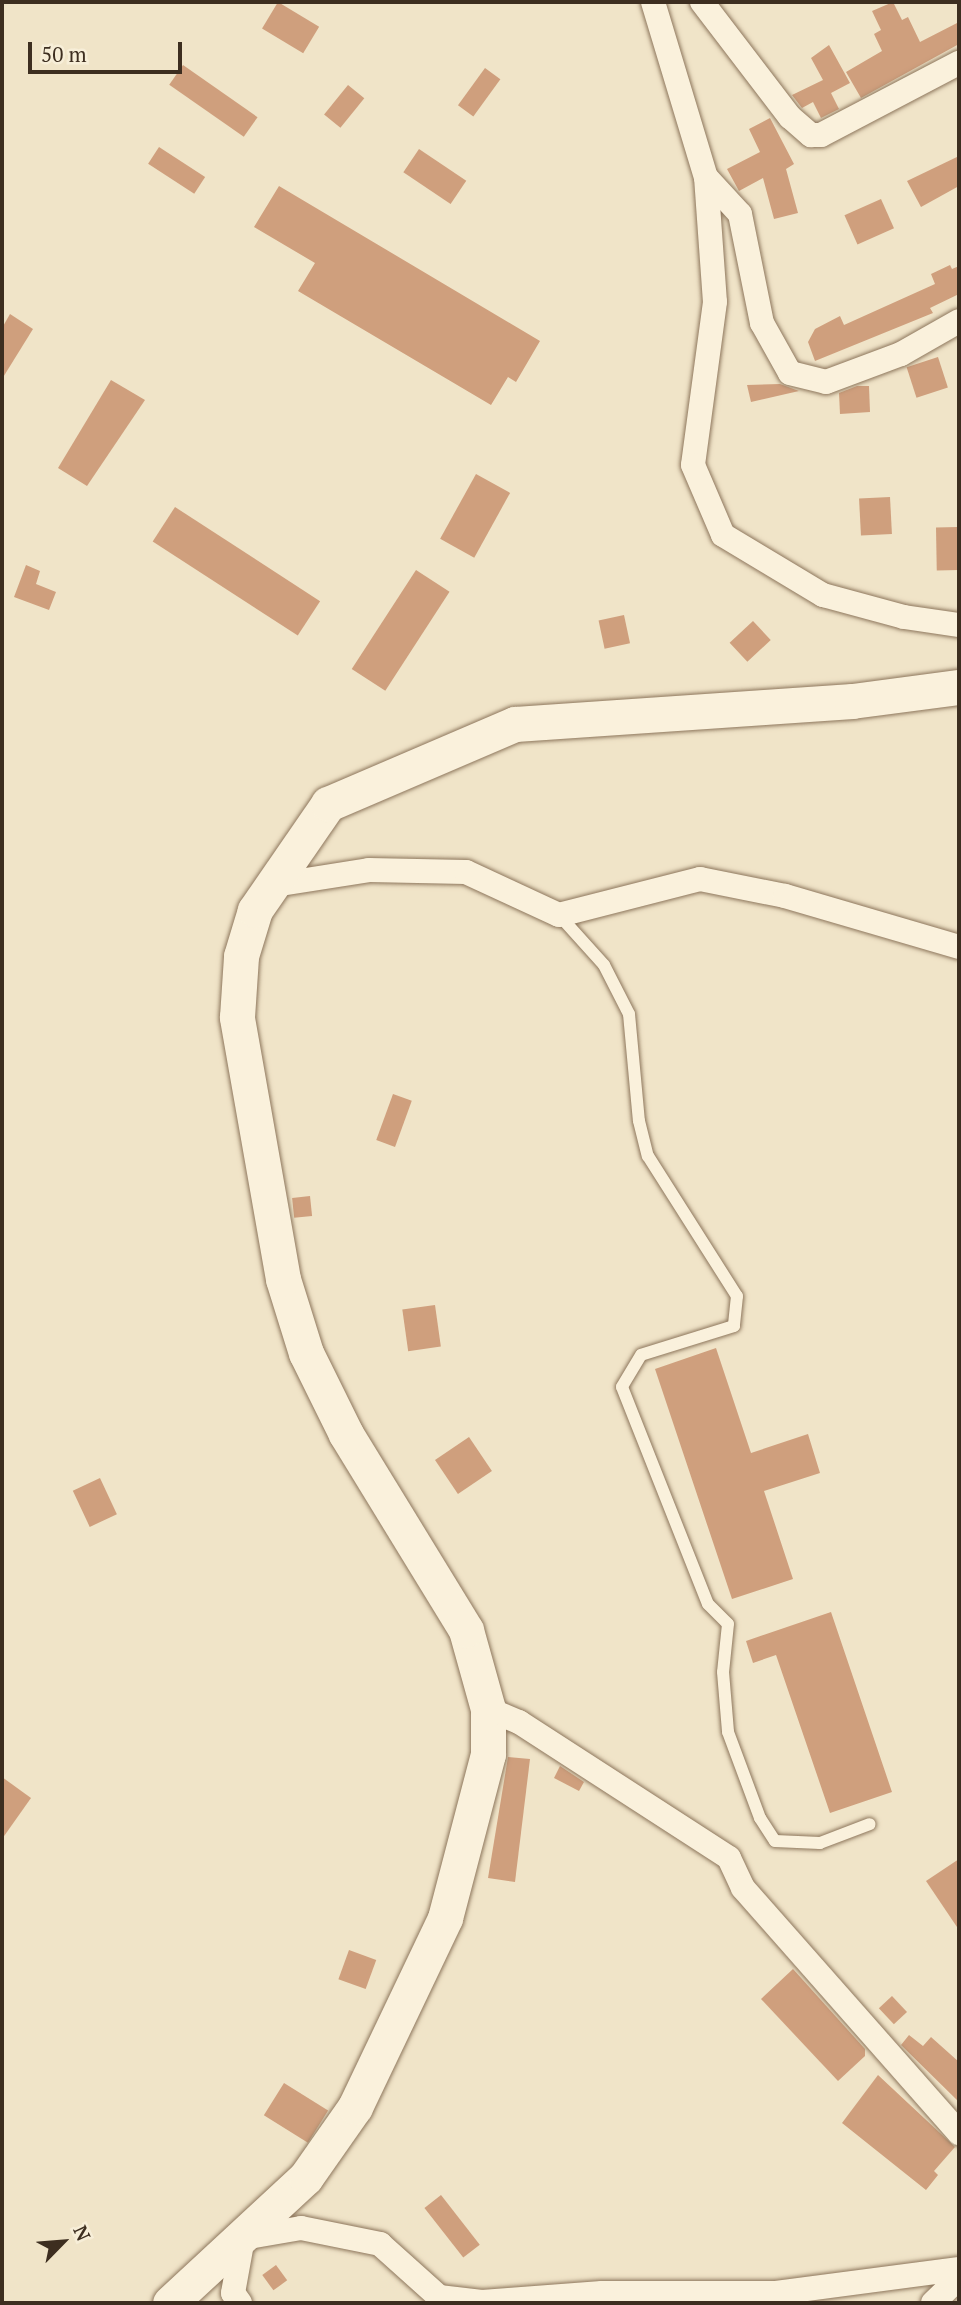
<!DOCTYPE html>
<style>
body{margin:0}
#map{position:relative;width:961px;height:2305px;overflow:hidden;background:#f0e4c8;font-family:"PT Serif",serif}
div>[style]{position:absolute}
.building>*{inset:0;background:#cf9f7d;transform-origin:0 0}
.roads{filter:drop-shadow(0 0 2px #8d765c) drop-shadow(0 0 2px #8d765c)}
.lane>*{height:12px;margin:-6px;padding:0 6px;transform-origin:6px;border-radius:6px;background:#faf1dc}
.street>*{height:24px;margin:-12px;padding:0 12px;transform-origin:12px;border-radius:12px;background:#faf1dc}
.secondary>*{height:35px;margin:-17.5px;padding:0 17.5px;transform-origin:17.5px;border-radius:17.5px;background:#faf1dc}
span{translate:-50% -50%;white-space:nowrap;text-align:center;line-height:1.15;-webkit-text-stroke:5px #f7eed8;paint-order:stroke}
.frame{position:absolute;inset:0;border:4px solid #3d2e20;pointer-events:none}
.north{position:absolute;left:28px;top:2207px;width:70px;height:70px;-webkit-text-stroke:5px #f7eed8;paint-order:stroke;rotate:65deg;font-size:19px;font-weight:700;line-height:28px;text-align:center;color:#3d2e20}
.north::after{content:'';display:block;margin:auto;width:24px;height:32px;background:#3d2e20;clip-path:polygon(50% 0,100% 100%,50% 72%,0 100%)}
.scale{position:absolute;left:28px;top:42px;width:154px;height:32px;box-sizing:border-box;border:4px solid #3d2e20;border-top:0;padding-left:9px;font-size:21px;line-height:24px;white-space:nowrap;color:#3d2e20;-webkit-text-stroke:5px #f7eed8;paint-order:stroke}
</style>
<div id="map">
<div class="building">
<i style="left:278px;top:2px;width:48px;height:31px;rotate:31deg"></i>
<i style="clip-path:polygon(893px 2px,902px 20px,908px 17px,920px 42px,959px 22px,959px 44px,861px 98px,846px 72px,882px 51px,874px 34px,881px 30px,872px 11px)"></i>
<i style="clip-path:polygon(829px 45px,850px 83px,831px 93px,839px 109px,821px 118px,813px 102px,802px 108px,792px 95px,823px 80px,811px 58px)"></i>
<i style="left:183px;top:65px;width:91px;height:24px;rotate:35deg"></i>
<i style="left:485px;top:68px;width:19px;height:46px;rotate:36deg"></i>
<i style="left:348px;top:85px;width:21px;height:38px;rotate:39deg"></i>
<i style="clip-path:polygon(770px 118px,794px 164px,786px 169px,798px 213px,774px 219px,763px 178px,739px 191px,727px 169px,760px 152px,749px 129px)"></i>
<i style="left:159px;top:147px;width:55px;height:20px;rotate:33deg"></i>
<i style="left:419px;top:149px;width:57px;height:28px;rotate:34deg"></i>
<i style="clip-path:polygon(959px 156px,959px 186px,921px 207px,907px 181px)"></i>
<i style="clip-path:polygon(279px 186px,540px 341px,516px 382px,508px 377px,491px 405px,298px 291px,315px 263px,254px 227px)"></i>
<i style="left:881px;top:199px;width:32px;height:40px;rotate:66deg"></i>
<i style="clip-path:polygon(950px 265px,952px 269px,959px 266px,959px 294px,930px 308px,933px 313px,815px 361px,808px 342px,815px 329px,840px 316px,844px 325px,935px 284px,931px 274px)"></i>
<i style="clip-path:polygon(10px 314px,33px 329px,2px 379px,2px 328px)"></i>
<i style="left:938px;top:357px;width:32px;height:33px;rotate:72deg"></i>
<i style="clip-path:polygon(111px 380px,145px 400px,87px 486px,58px 468px)"></i>
<i style="clip-path:polygon(780px 384px,799px 391px,751px 402px,747px 385px)"></i>
<i style="clip-path:polygon(857px 386px,869px 386px,870px 412px,840px 414px,839px 393px)"></i>
<i style="left:476px;top:474px;width:39px;height:74px;rotate:29deg"></i>
<i style="left:890px;top:497px;width:37px;height:31px;rotate:87deg"></i>
<i style="left:175px;top:507px;width:173px;height:41px;rotate:33deg"></i>
<i style="left:958px;top:527px;width:43px;height:22px;rotate:89deg"></i>
<i style="clip-path:polygon(26px 565px,40px 571px,36px 584px,56px 592px,49px 610px,14px 597px)"></i>
<i style="left:416px;top:570px;width:40px;height:118px;rotate:33deg"></i>
<i style="left:624px;top:615px;width:29px;height:26px;rotate:78deg"></i>
<i style="left:753px;top:621px;width:26px;height:32px;rotate:47deg"></i>
<i style="left:393px;top:1094px;width:20px;height:49px;rotate:20deg"></i>
<i style="left:310px;top:1196px;width:20px;height:18px;rotate:84deg"></i>
<i style="left:435px;top:1305px;width:42px;height:33px;rotate:82deg"></i>
<i style="clip-path:polygon(716px 1348px,751px 1453px,808px 1434px,820px 1473px,764px 1491px,793px 1579px,732px 1599px,655px 1369px)"></i>
<i style="left:469px;top:1437px;width:41px;height:41px;rotate:56deg"></i>
<i style="left:100px;top:1478px;width:40px;height:30px;rotate:65deg"></i>
<i style="clip-path:polygon(831px 1612px,892px 1792px,830px 1813px,776px 1655px,753px 1663px,746px 1641px)"></i>
<i style="clip-path:polygon(508px 1757px,530px 1759px,515px 1882px,488px 1878px)"></i>
<i style="clip-path:polygon(560px 1766px,584px 1782px,579px 1791px,554px 1778px)"></i>
<i style="clip-path:polygon(2px 1777px,31px 1798px,2px 1839px)"></i>
<i style="clip-path:polygon(959px 1859px,959px 1930px,926px 1881px)"></i>
<i style="left:349px;top:1950px;width:29px;height:31px;rotate:20deg"></i>
<i style="clip-path:polygon(793px 1969px,865px 2049px,865px 2056px,838px 2081px,761px 1999px)"></i>
<i style="left:892px;top:1996px;width:22px;height:18px;rotate:47deg"></i>
<i style="clip-path:polygon(909px 2035px,923px 2046px,931px 2037px,959px 2062px,959px 2102px,901px 2045px)"></i>
<i style="clip-path:polygon(878px 2075px,955px 2147px,934px 2171px,938px 2175px,926px 2190px,842px 2123px)"></i>
<i style="left:284px;top:2083px;width:52px;height:38px;rotate:32deg"></i>
<i style="left:441px;top:2195px;width:63px;height:21px;rotate:52deg"></i>
<i style="left:276px;top:2265px;width:19px;height:17px;rotate:54deg"></i>
</div>
<div class="roads">
<div class="lane">
<i style="left:559px;top:915px;width:67px;rotate:48deg"></i>
<i style="left:604px;top:965px;width:55px;rotate:63deg"></i>
<i style="left:629px;top:1014px;width:107px;rotate:84.7deg"></i>
<i style="left:639px;top:1121px;width:36px;rotate:76deg"></i>
<i style="left:648px;top:1156px;width:166px;rotate:57.6deg"></i>
<i style="left:737px;top:1296px;width:30px;rotate:96deg"></i>
<i style="left:734px;top:1326px;width:97px;rotate:162.7deg"></i>
<i style="left:641px;top:1355px;width:37px;rotate:121deg"></i>
<i style="left:622px;top:1387px;width:233px;rotate:68.4deg"></i>
<i style="left:708px;top:1604px;width:28px;rotate:45deg"></i>
<i style="left:728px;top:1624px;width:48px;rotate:95.9deg"></i>
<i style="left:723px;top:1672px;width:60px;rotate:85.2deg"></i>
<i style="left:728px;top:1732px;width:92px;rotate:69.6deg"></i>
<i style="left:760px;top:1818px;width:27px;rotate:57deg"></i>
<i style="left:775px;top:1841px;width:45px;rotate:2.5deg"></i>
<i style="left:820px;top:1843px;width:53px;rotate:-20.8deg"></i>
</div>
<div class="street">
<i style="left:653px;top:2px;width:183px;rotate:73.2deg"></i>
<i style="left:706px;top:177px;width:125px;rotate:85.9deg"></i>
<i style="left:715px;top:302px;width:164px;rotate:97.7deg"></i>
<i style="left:693px;top:465px;width:76px;rotate:66.8deg"></i>
<i style="left:723px;top:535px;width:117px;rotate:31deg"></i>
<i style="left:823px;top:595px;width:84px;rotate:15.2deg"></i>
<i style="left:904px;top:617px;width:56px;rotate:8.3deg"></i>
<i style="left:702px;top:2px;width:145px;rotate:52.6deg"></i>
<i style="left:790px;top:117px;width:28px;rotate:41deg"></i>
<i style="left:811px;top:135px;width:10px"></i>
<i style="left:821px;top:135px;width:156px;rotate:-27.6deg"></i>
<i style="left:706px;top:177px;width:50px;rotate:47.4deg"></i>
<i style="left:740px;top:214px;width:111px;rotate:78.6deg"></i>
<i style="left:762px;top:323px;width:57px;rotate:60.8deg"></i>
<i style="left:790px;top:373px;width:37px;rotate:14deg"></i>
<i style="left:826px;top:382px;width:80px;rotate:-20.5deg"></i>
<i style="left:901px;top:354px;width:67px;rotate:-29.6deg"></i>
<i style="left:268px;top:886px;width:102px;rotate:-9deg"></i>
<i style="left:369px;top:870px;width:97px;rotate:1.2deg"></i>
<i style="left:466px;top:872px;width:102px;rotate:24.8deg"></i>
<i style="left:559px;top:915px;width:146px;rotate:-14.3deg"></i>
<i style="left:700px;top:879px;width:87px;rotate:11.3deg"></i>
<i style="left:785px;top:896px;width:181px;rotate:16.3deg"></i>
<i style="left:488px;top:1709px;width:34px;rotate:23deg"></i>
<i style="left:519px;top:1722px;width:250px;rotate:32.9deg"></i>
<i style="left:729px;top:1858px;width:33px;rotate:65deg"></i>
<i style="left:743px;top:1888px;width:327px;rotate:48.6deg"></i>
<i style="left:240px;top:2303px;width:12px;rotate:-125deg"></i>
<i style="left:233px;top:2293px;width:56px;rotate:-79.7deg"></i>
<i style="left:243px;top:2238px;width:59px;rotate:-9.8deg"></i>
<i style="left:301px;top:2228px;width:81px;rotate:11.4deg"></i>
<i style="left:380px;top:2244px;width:79px;rotate:41.9deg"></i>
<i style="left:439px;top:2297px;width:43px;rotate:6.6deg"></i>
<i style="left:482px;top:2302px;width:120px;rotate:-4.3deg"></i>
<i style="left:602px;top:2293px;width:174px"></i>
<i style="left:776px;top:2293px;width:185px;rotate:-7.5deg"></i>
<i style="left:933px;top:2303px;width:36px;rotate:-44deg"></i>
</div>
<div class="secondary">
<i style="left:170px;top:2303px;width:185px;rotate:-42.8deg"></i>
<i style="left:306px;top:2177px;width:85px;rotate:-55deg"></i>
<i style="left:355px;top:2107px;width:209px;rotate:-64.5deg"></i>
<i style="left:445px;top:1918px;width:170px;rotate:-75.3deg"></i>
<i style="left:488px;top:1754px;width:45px;rotate:-90deg"></i>
<i style="left:488px;top:1709px;width:82px;rotate:-105.6deg"></i>
<i style="left:466px;top:1630px;width:230px;rotate:-121.5deg"></i>
<i style="left:346px;top:1434px;width:90px;rotate:-116.3deg"></i>
<i style="left:306px;top:1353px;width:77px;rotate:-107.3deg"></i>
<i style="left:283px;top:1279px;width:266px;rotate:-100deg"></i>
<i style="left:237px;top:1017px;width:61px;rotate:-86.2deg"></i>
<i style="left:241px;top:956px;width:48px;rotate:-73.1deg"></i>
<i style="left:255px;top:910px;width:129px;rotate:-55.4deg"></i>
<i style="left:328px;top:804px;width:203px;rotate:-23.2deg"></i>
<i style="left:515px;top:724px;width:338px;rotate:-3.9deg"></i>
<i style="left:852px;top:701px;width:108px;rotate:-7.5deg"></i>
</div>
</div>
<div class="frame"></div>
<div class="north">N</div>
<div class="scale">50 m</div>
</div>
